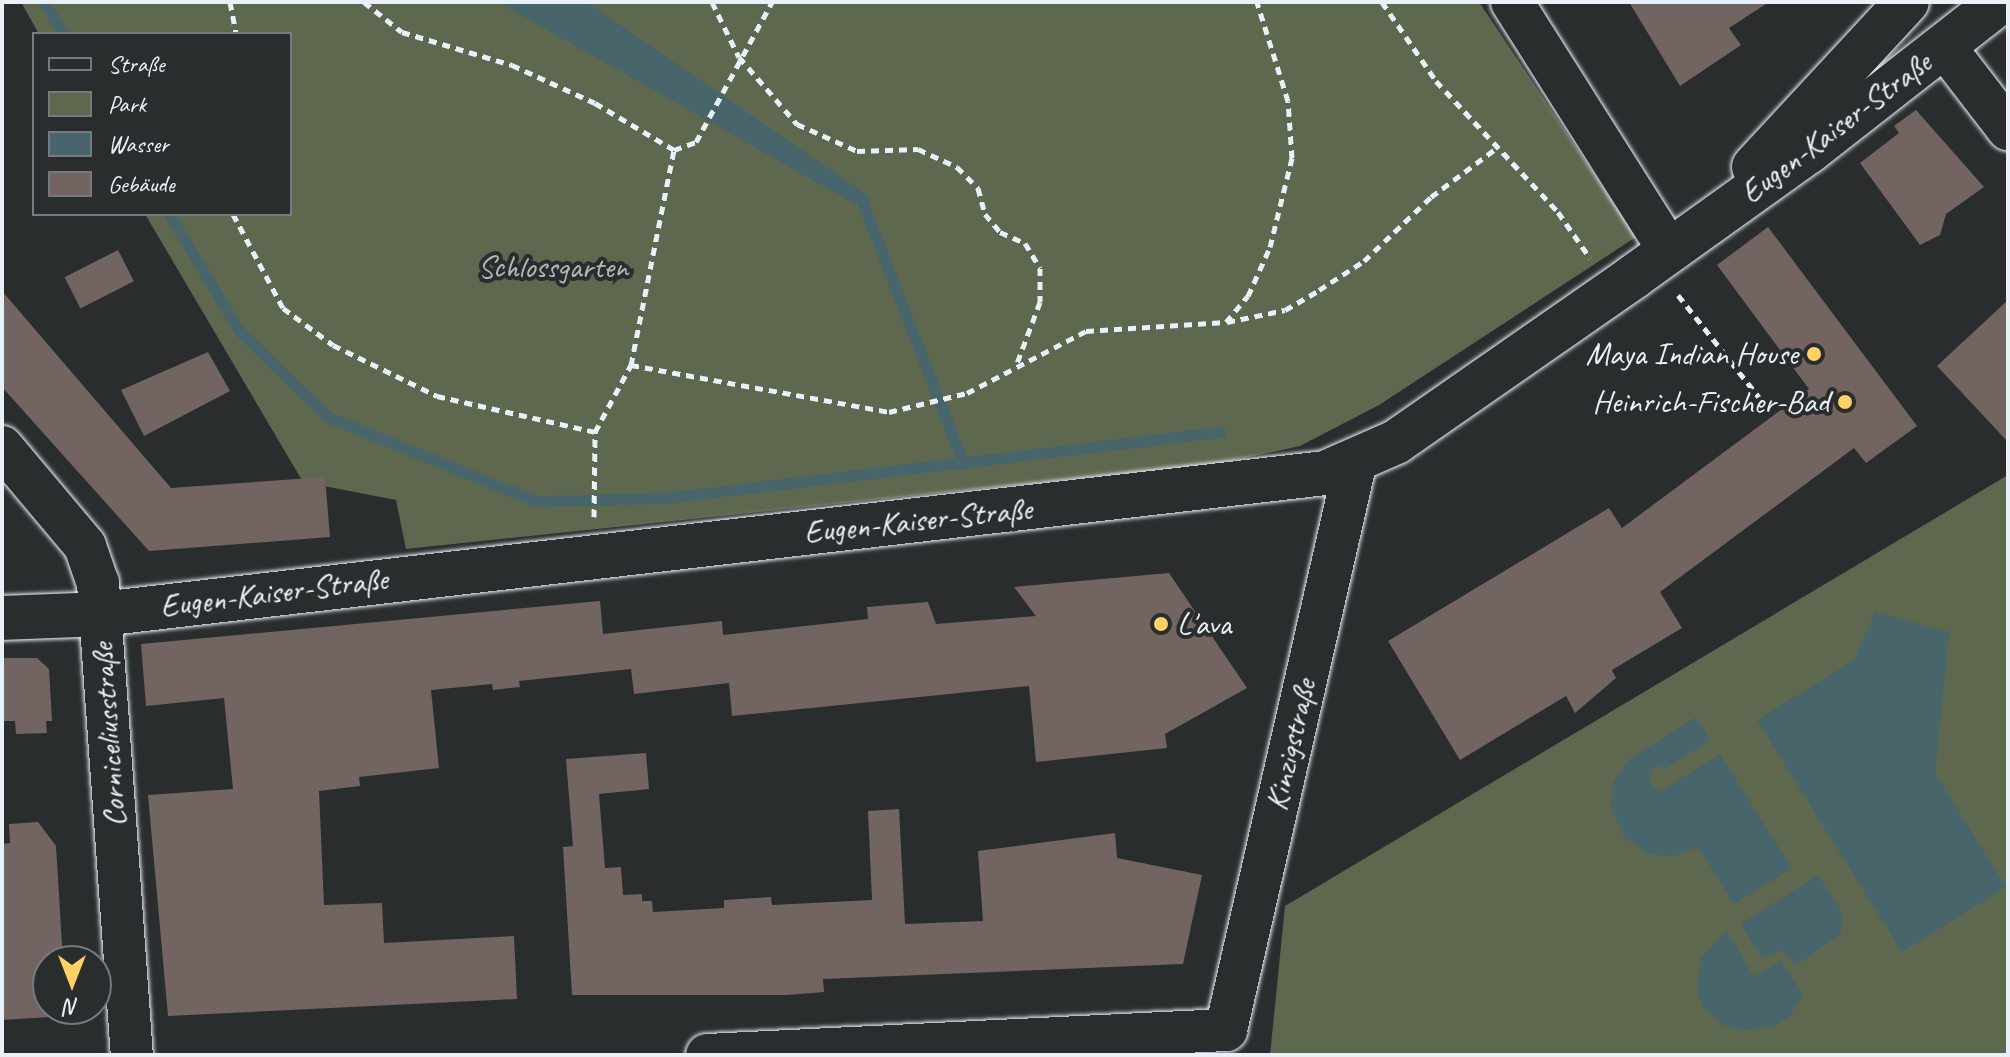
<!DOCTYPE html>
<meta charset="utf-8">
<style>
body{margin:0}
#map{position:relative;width:2010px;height:1057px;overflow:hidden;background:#2a2d2e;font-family:Caveat,sans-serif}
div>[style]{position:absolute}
.green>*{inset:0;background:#5d684f}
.water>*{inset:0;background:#48656b}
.stream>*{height:11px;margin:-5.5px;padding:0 5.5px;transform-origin:5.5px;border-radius:5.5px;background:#48656b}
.building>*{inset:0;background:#726461;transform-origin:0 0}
.path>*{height:5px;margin-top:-2.5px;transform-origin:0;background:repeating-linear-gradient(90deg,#e8f1f8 0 8px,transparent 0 14px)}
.roads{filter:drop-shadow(0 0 2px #e8f1f8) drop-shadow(0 0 2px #e8f1f8)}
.minor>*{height:42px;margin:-21px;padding:0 21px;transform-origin:21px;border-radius:21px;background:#2a2d2e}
.secondary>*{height:44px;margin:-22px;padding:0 22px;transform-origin:22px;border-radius:22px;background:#2a2d2e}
.dots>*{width:22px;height:22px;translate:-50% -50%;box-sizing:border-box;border:4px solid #2a2d2e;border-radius:50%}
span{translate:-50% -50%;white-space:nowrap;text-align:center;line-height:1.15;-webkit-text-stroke:8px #2a2d2e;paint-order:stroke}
.street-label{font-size:32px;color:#e8f1f8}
.park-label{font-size:32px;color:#b0bab4}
.poi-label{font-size:32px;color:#e8f1f8}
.right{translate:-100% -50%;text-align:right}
.left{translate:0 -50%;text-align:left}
.frame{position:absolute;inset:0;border:4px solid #e8f1f8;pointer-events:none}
.legend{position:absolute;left:32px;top:32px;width:260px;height:184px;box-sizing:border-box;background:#2a2d2e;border:2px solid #767b7f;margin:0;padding:10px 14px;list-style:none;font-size:24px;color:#e8f1f8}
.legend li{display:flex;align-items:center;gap:16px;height:40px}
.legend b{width:40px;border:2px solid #767b7f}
.north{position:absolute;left:32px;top:945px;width:80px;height:80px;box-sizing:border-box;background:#2a2d2e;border:2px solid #767b7f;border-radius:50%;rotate:180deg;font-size:22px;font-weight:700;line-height:32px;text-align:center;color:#e8f1f8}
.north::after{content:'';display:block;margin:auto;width:28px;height:36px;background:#ffd166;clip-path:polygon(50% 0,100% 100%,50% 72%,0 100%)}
</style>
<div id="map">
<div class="green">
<i style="clip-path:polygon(21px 2px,1479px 2px,1636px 237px,1379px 405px,1300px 446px,1216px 464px,406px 549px,396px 500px,303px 482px,145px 214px,290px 214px,290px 34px,39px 34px)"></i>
<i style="clip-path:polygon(2008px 475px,2008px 1055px,1270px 1055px,1285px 906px)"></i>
</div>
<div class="water">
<i style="clip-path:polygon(498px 2px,587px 2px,870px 197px,855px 204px)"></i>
<i style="clip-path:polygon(1875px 612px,1949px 632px,1935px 773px,2006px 887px,1902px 952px,1757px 720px,1854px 660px)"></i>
<i style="clip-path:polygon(1696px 717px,1710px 740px,1666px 768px,1655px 765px,1649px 780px,1658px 793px,1720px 754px,1792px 868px,1734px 904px,1698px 847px,1674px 856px,1649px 854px,1624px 837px,1611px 808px,1613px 783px,1628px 760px)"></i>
<i style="clip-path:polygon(1818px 875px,1842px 912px,1841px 933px,1797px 965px,1781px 950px,1762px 958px,1741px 924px)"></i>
<i style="clip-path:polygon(1726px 930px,1754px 977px,1781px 961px,1803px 994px,1790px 1016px,1773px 1027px,1741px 1031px,1723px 1025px,1703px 1006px,1697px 990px,1701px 958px)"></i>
</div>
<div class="stream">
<i style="left:44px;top:2px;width:37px;rotate:59deg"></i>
<i style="left:862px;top:201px;width:283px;rotate:68.9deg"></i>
<i style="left:169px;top:214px;width:136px;rotate:59.1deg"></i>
<i style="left:239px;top:331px;width:124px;rotate:44deg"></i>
<i style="left:328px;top:417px;width:224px;rotate:22deg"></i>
<i style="left:536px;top:501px;width:128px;rotate:-1.3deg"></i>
<i style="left:664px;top:498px;width:560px;rotate:-6.77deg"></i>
</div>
<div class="building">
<i style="clip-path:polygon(1629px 2px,1769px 2px,1729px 28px,1741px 45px,1680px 86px)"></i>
<i style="clip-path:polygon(1916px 110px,1984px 187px,1946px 214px,1940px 235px,1920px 245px,1860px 163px,1899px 133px,1894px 126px)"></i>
<i style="clip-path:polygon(1768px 227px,1917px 426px,1866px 463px,1854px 448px,1660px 592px,1682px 628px,1612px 670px,1616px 678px,1575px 713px,1566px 696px,1460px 760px,1388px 641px,1609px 508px,1622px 528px,1809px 389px,1717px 265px)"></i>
<i style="left:118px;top:250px;width:35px;height:60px;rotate:63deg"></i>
<i style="clip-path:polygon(2px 291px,171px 488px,325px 477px,330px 537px,149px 551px,2px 387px)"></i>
<i style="clip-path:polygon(2008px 300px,2008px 442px,1937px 366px)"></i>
<i style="clip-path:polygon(208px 352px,230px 391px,144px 436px,121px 390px)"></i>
<i style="clip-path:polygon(1169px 573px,1247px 688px,1165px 734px,1167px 748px,1036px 762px,1029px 686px,732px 716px,729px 683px,634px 694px,631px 669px,519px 681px,520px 687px,493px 690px,492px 684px,431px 690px,439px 768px,359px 777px,360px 786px,319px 791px,324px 905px,382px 903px,384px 943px,514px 936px,517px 999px,168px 1016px,148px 795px,233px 789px,224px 698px,146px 706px,141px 644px,600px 601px,603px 634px,722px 621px,723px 635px,868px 619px,867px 607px,928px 602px,936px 624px,1036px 616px,1014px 587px)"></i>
<i style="clip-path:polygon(2px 658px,37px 658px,49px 669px,52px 721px,46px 721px,47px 733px,16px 734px,15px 721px,2px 721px)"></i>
<i style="clip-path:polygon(646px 753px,649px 789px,599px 794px,605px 868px,621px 867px,623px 895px,642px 894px,642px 901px,652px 901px,653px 912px,724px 908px,724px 900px,771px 897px,772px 905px,872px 900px,868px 811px,899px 809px,905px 924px,983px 921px,978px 851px,1115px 833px,1117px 858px,1202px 875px,1183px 964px,823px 979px,824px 992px,787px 995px,572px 995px,563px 847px,573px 846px,566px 759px)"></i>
<i style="clip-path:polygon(38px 822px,56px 846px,63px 961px,48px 961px,48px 1009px,66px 1009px,66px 1016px,2px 1020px,2px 844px,10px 843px,9px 824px)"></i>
</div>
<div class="path">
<i style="left:230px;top:2px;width:33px;rotate:79deg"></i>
<i style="left:364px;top:2px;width:48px;rotate:38.3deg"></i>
<i style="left:402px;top:32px;width:115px;rotate:16.7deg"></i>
<i style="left:512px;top:65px;width:91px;rotate:24.6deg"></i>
<i style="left:595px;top:103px;width:92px;rotate:30.7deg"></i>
<i style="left:712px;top:2px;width:61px;rotate:63.9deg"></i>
<i style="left:739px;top:57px;width:89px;rotate:49.1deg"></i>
<i style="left:797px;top:124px;width:66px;rotate:24.2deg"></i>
<i style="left:857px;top:151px;width:61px;rotate:-1.9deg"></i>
<i style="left:918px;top:149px;width:43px;rotate:24.8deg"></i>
<i style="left:957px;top:167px;width:30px;rotate:45deg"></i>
<i style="left:978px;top:188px;width:27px;rotate:75deg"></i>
<i style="left:985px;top:214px;width:23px;rotate:50deg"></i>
<i style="left:1000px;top:232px;width:27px;rotate:24deg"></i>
<i style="left:1025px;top:243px;width:29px;rotate:59deg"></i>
<i style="left:1040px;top:268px;width:34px;rotate:90deg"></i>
<i style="left:1040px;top:302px;width:68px;rotate:110.6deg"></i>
<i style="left:1382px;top:2px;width:96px;rotate:55.6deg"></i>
<i style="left:1436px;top:81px;width:179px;rotate:47deg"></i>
<i style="left:1558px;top:212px;width:56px;rotate:55.2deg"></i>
<i style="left:233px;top:214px;width:106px;rotate:62deg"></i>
<i style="left:283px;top:308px;width:62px;rotate:36.5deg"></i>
<i style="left:333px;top:345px;width:116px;rotate:26.1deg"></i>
<i style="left:437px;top:396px;width:162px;rotate:12.8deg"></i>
<i style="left:1678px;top:295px;width:153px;rotate:51.6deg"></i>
<i style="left:1227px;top:322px;width:59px;rotate:-11.7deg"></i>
<i style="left:1285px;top:310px;width:39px;rotate:-30deg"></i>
<i style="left:1319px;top:290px;width:54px;rotate:-32.8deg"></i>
<i style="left:1364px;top:261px;width:93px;rotate:-43.7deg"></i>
<i style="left:1431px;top:197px;width:84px;rotate:-36.7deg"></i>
<i style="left:631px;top:365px;width:262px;rotate:10.3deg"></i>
<i style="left:889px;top:412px;width:80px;rotate:-13.7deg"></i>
<i style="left:967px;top:393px;width:134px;rotate:-27.5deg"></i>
<i style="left:1086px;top:331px;width:140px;rotate:-3.7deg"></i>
<i style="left:1226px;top:322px;width:34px;rotate:-50deg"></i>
<i style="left:1248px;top:296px;width:54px;rotate:-65.8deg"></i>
<i style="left:1270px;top:247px;width:92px;rotate:-76.1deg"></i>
<i style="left:1292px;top:158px;width:57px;rotate:-94deg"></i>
<i style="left:1288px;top:101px;width:104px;rotate:-107.4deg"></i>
<i style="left:594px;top:517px;width:85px;rotate:-89.3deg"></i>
<i style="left:595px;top:432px;width:76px;rotate:-61.8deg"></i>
<i style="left:631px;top:365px;width:219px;rotate:-78.7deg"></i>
<i style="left:674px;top:150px;width:23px;rotate:-20deg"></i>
<i style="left:696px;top:142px;width:159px;rotate:-61.5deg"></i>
</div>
<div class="roads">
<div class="minor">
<i style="left:1512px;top:2px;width:294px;rotate:57.7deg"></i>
<i style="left:1944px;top:46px;width:105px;rotate:52.4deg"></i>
<i style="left:2px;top:447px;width:129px;rotate:50deg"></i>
<i style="left:85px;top:546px;width:39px;rotate:71deg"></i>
<i style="left:98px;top:583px;width:473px;rotate:85.9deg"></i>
<i style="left:707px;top:1055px;width:520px;rotate:-2.76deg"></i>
<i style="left:1226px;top:1030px;width:585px;rotate:-77.15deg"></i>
</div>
<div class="secondary">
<i style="left:1754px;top:167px;width:225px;rotate:-47.2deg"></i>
<i style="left:2px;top:618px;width:99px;rotate:-2.3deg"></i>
<i style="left:101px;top:614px;width:1232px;rotate:-6.57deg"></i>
<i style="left:1325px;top:473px;width:77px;rotate:-23.6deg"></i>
<i style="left:1396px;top:442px;width:289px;rotate:-34.8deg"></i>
<i style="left:1633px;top:277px;width:216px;rotate:-35.6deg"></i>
<i style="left:1809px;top:151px;width:242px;rotate:-38deg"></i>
</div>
</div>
<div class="dots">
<i style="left:1814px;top:354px;background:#ffd166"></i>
<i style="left:1845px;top:402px;background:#ffd166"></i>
<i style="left:1161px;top:624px;background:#ffd166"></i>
</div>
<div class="street-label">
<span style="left:1836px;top:128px;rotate:-37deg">Eugen-Kaiser-Straße</span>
<span style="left:918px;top:521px;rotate:-6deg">Eugen-Kaiser-Straße</span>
<span style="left:274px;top:593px;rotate:-7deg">Eugen-Kaiser-Straße</span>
<span style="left:109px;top:735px;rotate:-94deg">Corniceliusstraße</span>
<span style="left:1291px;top:745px;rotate:-77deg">Kinzigstraße</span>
</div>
<div class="park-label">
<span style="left:553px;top:267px">Schlossgarten</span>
</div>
<div class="poi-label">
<span class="right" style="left:1798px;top:354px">Maya Indian House</span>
<span class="right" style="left:1829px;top:402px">Heinrich-Fischer-Bad</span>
<span class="left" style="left:1177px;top:624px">L'ava</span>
</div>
<div class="frame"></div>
<ul class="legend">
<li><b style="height:10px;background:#2a2d2e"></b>Straße</li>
<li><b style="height:22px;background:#5d684f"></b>Park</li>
<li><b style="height:22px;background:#48656b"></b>Wasser</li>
<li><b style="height:22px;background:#726461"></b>Gebäude</li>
</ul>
<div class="north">N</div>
</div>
